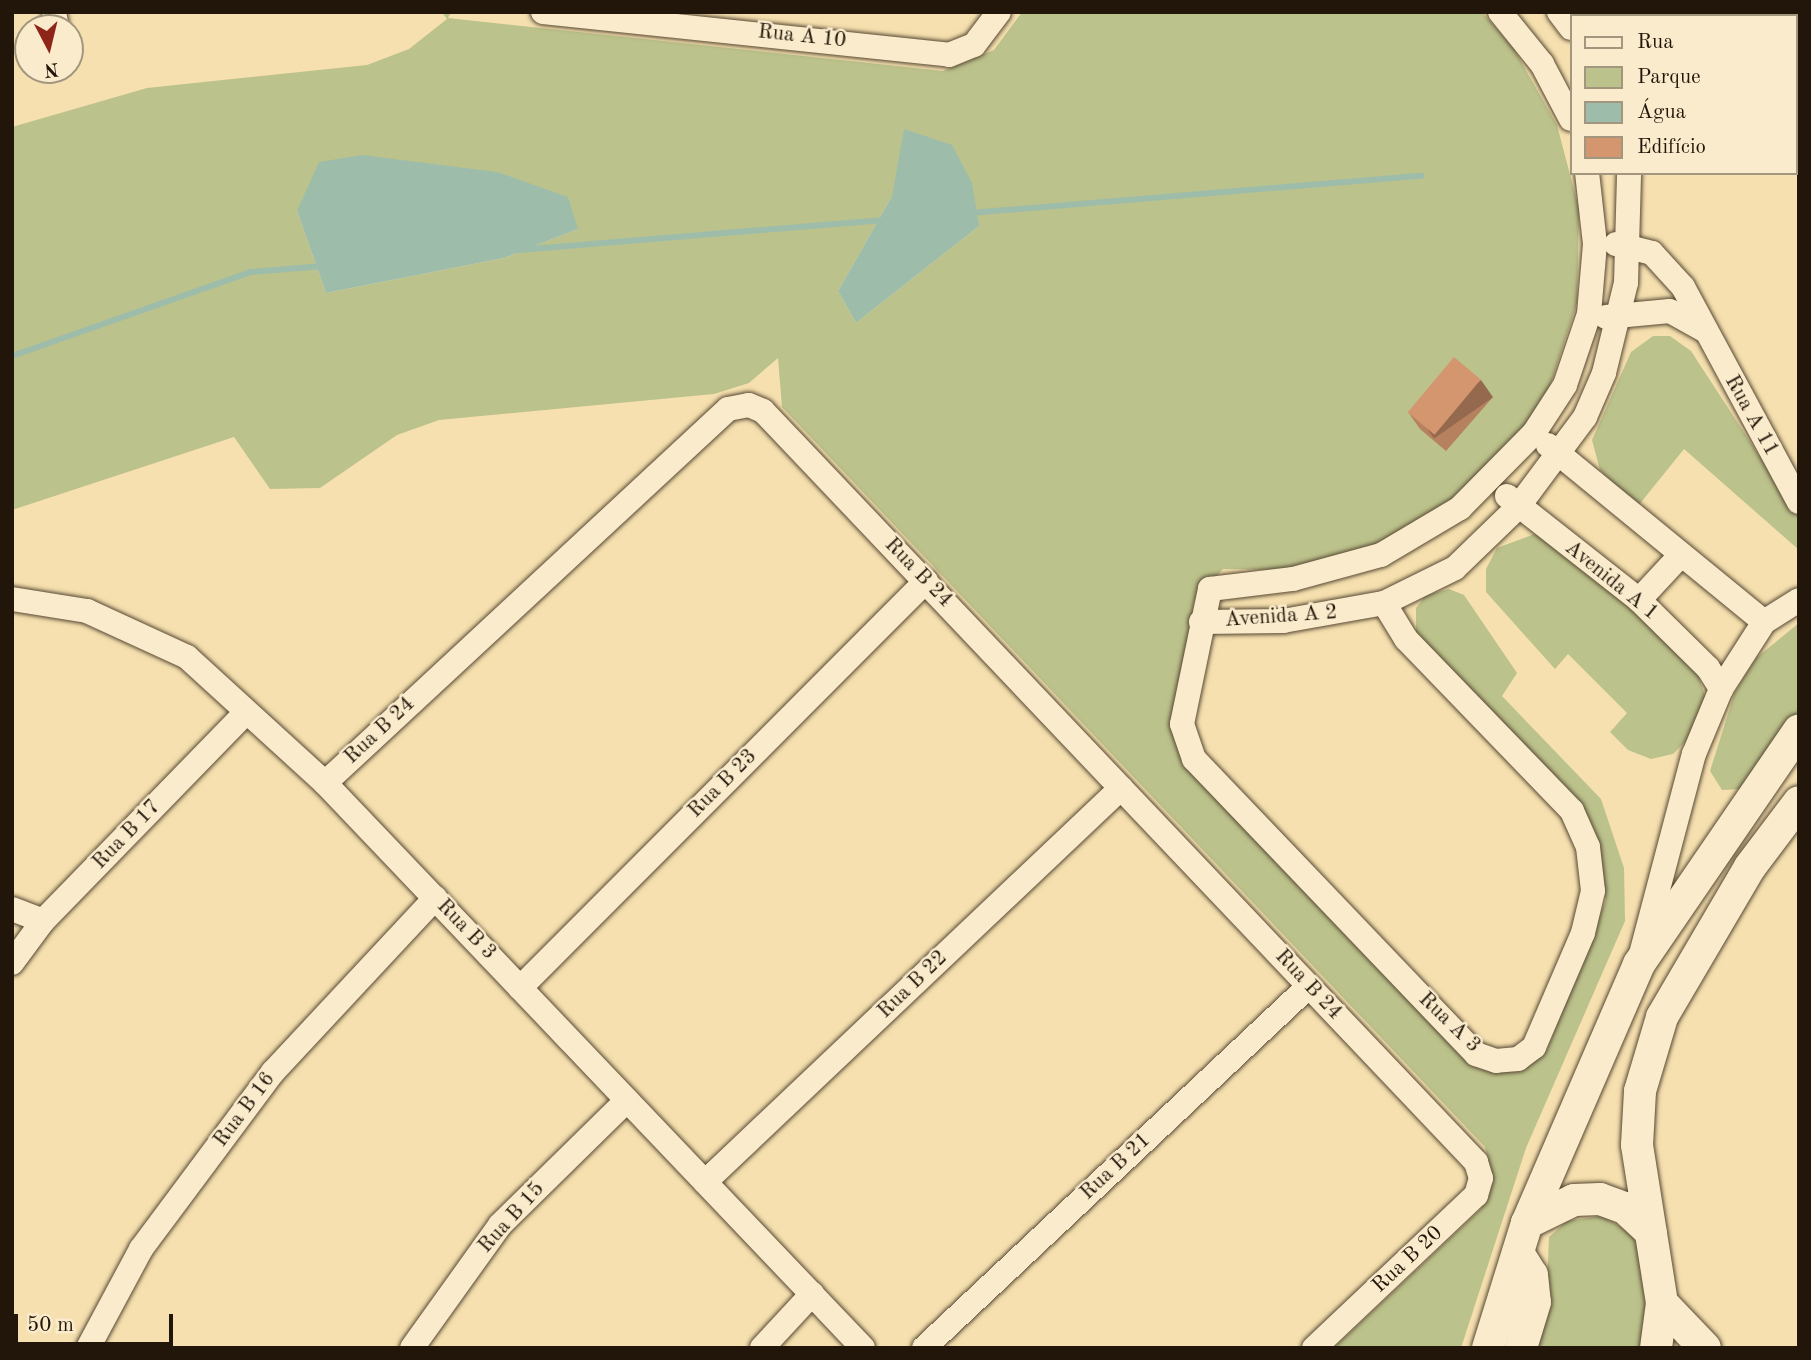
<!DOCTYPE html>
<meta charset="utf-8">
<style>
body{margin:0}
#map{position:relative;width:1811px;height:1360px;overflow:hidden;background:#f6e0af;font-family:"Old Standard TT",serif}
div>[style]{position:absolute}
.green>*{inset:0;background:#bcc28b}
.water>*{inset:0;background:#9dbdaa}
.stream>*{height:6px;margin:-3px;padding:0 3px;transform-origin:3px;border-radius:3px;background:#9dbdaa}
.roads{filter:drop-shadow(0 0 2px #574834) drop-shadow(0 0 2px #574834)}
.minor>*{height:24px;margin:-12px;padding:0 12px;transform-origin:12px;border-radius:12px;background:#f9ebcb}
.tertiary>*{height:32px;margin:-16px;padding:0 16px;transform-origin:16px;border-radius:16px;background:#f9ebcb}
.wall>*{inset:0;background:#b6815f}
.shaded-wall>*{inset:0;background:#94694e;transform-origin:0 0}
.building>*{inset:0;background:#d4966f;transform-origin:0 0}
span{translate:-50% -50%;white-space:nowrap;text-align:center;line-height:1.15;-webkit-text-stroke:5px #f9ebcb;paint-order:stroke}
.street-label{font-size:21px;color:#22160b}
.frame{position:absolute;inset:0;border:14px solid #22160b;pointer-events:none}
.legend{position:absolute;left:1570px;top:14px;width:228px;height:161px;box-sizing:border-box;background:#f9ebcb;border:2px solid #a3967e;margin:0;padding:9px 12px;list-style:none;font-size:21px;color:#22160b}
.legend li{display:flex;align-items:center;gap:14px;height:35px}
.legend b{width:35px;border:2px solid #a3967e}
.north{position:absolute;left:14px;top:14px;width:70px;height:70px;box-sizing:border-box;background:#f9ebcb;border:2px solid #a3967e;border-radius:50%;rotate:173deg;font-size:19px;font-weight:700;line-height:28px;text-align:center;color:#22160b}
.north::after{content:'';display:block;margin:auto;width:24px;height:32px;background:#8f2418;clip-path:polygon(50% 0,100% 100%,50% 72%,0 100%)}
.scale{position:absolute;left:14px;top:1314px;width:159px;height:32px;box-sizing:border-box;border:4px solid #22160b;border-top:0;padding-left:9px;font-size:21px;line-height:24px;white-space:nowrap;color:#22160b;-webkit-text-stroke:5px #f9ebcb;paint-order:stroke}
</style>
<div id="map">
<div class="green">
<i style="clip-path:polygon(evenodd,442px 12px,451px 12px,448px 18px,943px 71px,994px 50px,1022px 12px,1482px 12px,1514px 49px,1557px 125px,1579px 209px,1577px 303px,1547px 395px,1490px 473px,1395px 541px,1282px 570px,1223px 569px,1194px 601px,1176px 724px,1473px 1065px,1526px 1067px,1547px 1050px,1606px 900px,1578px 805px,1416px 632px,1416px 608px,1426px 595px,1449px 589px,1464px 595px,1517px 673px,1502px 696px,1601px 799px,1624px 868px,1625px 921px,1526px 1148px,1461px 1348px,1334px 1348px,1481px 1209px,1492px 1175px,1485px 1147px,782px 407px,778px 358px,749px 383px,714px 394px,439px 420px,397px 435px,320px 488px,270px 489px,234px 437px,12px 510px,12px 127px,147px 88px,367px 65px,409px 49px,447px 19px,442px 12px,892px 196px,979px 226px,856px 323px,838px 291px,892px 196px,442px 12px,297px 211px,578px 229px,504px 258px,326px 293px,297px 211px)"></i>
<i style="clip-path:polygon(1653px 336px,1670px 336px,1691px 351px,1799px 517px,1799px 550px,1684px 449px,1638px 506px,1600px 470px,1592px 440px,1631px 352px)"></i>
<i style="clip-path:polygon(1537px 533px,1693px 660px,1705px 696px,1693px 734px,1673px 754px,1651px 759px,1628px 750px,1610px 732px,1627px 713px,1568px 654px,1555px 669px,1486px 592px,1486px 569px,1497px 548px)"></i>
<i style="clip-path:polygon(1799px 623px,1799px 717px,1742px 789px,1722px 790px,1710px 771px,1735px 692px,1756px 658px)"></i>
<i style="clip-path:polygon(1602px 1216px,1631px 1233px,1651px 1273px,1647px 1348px,1531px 1348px,1547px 1288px,1549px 1237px,1567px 1221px)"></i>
</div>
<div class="water">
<i style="clip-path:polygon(904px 129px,952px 145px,972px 183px,979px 226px,856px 323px,838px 291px,892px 196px)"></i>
<i style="clip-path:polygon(362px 155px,497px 172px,568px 197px,578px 229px,504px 258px,326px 293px,297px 211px,319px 162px)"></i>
</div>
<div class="stream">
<i style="left:969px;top:213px;width:454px;rotate:-4.7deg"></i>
<i style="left:519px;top:250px;width:367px;rotate:-4.7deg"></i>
<i style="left:12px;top:356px;width:252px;rotate:-19.4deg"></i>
<i style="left:250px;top:272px;width:74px;rotate:-4.6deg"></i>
</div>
<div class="roads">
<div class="minor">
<i style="left:54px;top:12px;width:16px;rotate:79deg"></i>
<i style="left:543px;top:12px;width:408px;rotate:6deg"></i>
<i style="left:949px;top:55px;width:27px;rotate:-22deg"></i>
<i style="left:974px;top:45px;width:41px;rotate:-52.9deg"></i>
<i style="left:1500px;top:12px;width:67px;rotate:51.1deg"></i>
<i style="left:1542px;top:64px;width:62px;rotate:62.2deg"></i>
<i style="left:1559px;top:12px;width:20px;rotate:53deg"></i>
<i style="left:1728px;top:16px;width:6px;rotate:-39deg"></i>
<i style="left:1616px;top:244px;width:37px;rotate:14deg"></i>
<i style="left:1652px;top:253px;width:46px;rotate:47.6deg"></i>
<i style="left:1683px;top:287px;width:244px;rotate:61.7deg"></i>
<i style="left:1606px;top:317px;width:64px;rotate:-5.4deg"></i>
<i style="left:1670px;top:311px;width:39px;rotate:29deg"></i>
<i style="left:1548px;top:445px;width:279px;rotate:39.3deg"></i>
<i style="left:1507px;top:496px;width:168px;rotate:38.2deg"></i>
<i style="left:1639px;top:600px;width:97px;rotate:44.6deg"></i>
<i style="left:1708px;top:668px;width:25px;rotate:58deg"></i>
<i style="left:12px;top:599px;width:76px;rotate:9.1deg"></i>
<i style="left:87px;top:611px;width:110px;rotate:24.7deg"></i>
<i style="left:187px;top:657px;width:187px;rotate:42.4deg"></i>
<i style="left:325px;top:783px;width:780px;rotate:46.4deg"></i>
<i style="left:1639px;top:600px;width:57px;rotate:-47.1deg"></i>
<i style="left:1384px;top:603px;width:42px;rotate:58.6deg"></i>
<i style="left:1406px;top:639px;width:239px;rotate:46deg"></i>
<i style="left:1572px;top:811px;width:39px;rotate:66deg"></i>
<i style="left:1588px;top:847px;width:44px;rotate:83.5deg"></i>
<i style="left:1593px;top:891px;width:43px;rotate:103.4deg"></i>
<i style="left:1583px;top:933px;width:124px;rotate:113.3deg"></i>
<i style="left:1534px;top:1047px;width:20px;rotate:143deg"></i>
<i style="left:1518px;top:1059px;width:22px;rotate:175deg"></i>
<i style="left:1496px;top:1061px;width:21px;rotate:-161deg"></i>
<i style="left:1476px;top:1054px;width:408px;rotate:-133.7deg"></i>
<i style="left:1194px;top:759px;width:37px;rotate:-109deg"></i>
<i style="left:1182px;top:724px;width:138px;rotate:-78.3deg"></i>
<i style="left:1210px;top:589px;width:84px;rotate:-6.9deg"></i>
<i style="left:1293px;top:579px;width:91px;rotate:-15.3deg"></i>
<i style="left:1381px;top:555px;width:92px;rotate:-30.7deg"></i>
<i style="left:1460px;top:508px;width:105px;rotate:-45.4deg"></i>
<i style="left:1534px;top:433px;width:57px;rotate:-57.1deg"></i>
<i style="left:1565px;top:385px;width:75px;rotate:-71.3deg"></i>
<i style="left:1589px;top:314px;width:70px;rotate:-85.1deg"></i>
<i style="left:1595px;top:244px;width:71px;rotate:-96.4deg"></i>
<i style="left:1201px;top:622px;width:82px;rotate:-0.7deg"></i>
<i style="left:1283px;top:621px;width:103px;rotate:-10.1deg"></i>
<i style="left:1384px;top:603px;width:79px;rotate:-26.2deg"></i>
<i style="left:1455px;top:568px;width:88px;rotate:-44.1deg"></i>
<i style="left:1518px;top:507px;width:112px;rotate:-53.3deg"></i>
<i style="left:1585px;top:417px;width:48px;rotate:-66.6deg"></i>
<i style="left:1604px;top:373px;width:93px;rotate:-76.3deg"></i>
<i style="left:1626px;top:283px;width:110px;rotate:-88.4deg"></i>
<i style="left:325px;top:783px;width:550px;rotate:-42.86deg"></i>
<i style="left:728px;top:409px;width:21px;rotate:-11deg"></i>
<i style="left:749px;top:405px;width:15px;rotate:23deg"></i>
<i style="left:763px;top:411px;width:1036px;rotate:46.49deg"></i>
<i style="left:1476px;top:1162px;width:17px;rotate:73deg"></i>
<i style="left:1481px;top:1178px;width:18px;rotate:106deg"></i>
<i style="left:1476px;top:1195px;width:223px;rotate:136.6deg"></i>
<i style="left:12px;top:909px;width:33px;rotate:21deg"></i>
<i style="left:1641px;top:954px;width:207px;rotate:-75.2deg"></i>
<i style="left:1694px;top:754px;width:70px;rotate:-67.4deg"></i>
<i style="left:1721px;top:689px;width:80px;rotate:-57.3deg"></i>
<i style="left:1764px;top:622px;width:41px;rotate:-32.2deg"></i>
<i style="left:12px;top:963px;width:52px;rotate:-53.6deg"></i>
<i style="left:43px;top:921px;width:291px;rotate:-45.8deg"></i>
<i style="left:520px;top:988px;width:575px;rotate:-45.07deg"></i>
<i style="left:705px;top:1182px;width:573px;rotate:-43.44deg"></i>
<i style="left:88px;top:1348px;width:112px;rotate:-61.8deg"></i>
<i style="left:141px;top:1249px;width:221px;rotate:-53.3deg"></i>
<i style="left:273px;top:1072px;width:238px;rotate:-47deg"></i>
<i style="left:412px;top:1348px;width:151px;rotate:-54.4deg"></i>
<i style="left:500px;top:1225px;width:178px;rotate:-44.5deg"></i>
<i style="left:762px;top:1348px;width:74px;rotate:-47.2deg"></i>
<i style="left:924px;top:1348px;width:528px;rotate:-43.24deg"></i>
</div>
<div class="tertiary">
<i style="left:1527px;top:1223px;width:52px;rotate:-26.1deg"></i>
<i style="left:1574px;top:1200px;width:26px;rotate:-2deg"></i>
<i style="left:1600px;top:1199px;width:27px;rotate:20deg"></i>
<i style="left:1625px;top:1208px;width:35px;rotate:43deg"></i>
<i style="left:1518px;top:1253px;width:26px;rotate:58deg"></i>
<i style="left:1532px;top:1275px;width:27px;rotate:84deg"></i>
<i style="left:1535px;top:1302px;width:48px;rotate:106.9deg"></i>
<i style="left:1662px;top:1303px;width:62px;rotate:46.3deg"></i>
<i style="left:1488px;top:1348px;width:131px;rotate:-72.7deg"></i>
<i style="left:1527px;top:1223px;width:282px;rotate:-66.6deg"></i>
<i style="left:1639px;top:964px;width:283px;rotate:-55.6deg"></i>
<i style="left:1656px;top:1348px;width:45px;rotate:-82.4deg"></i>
<i style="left:1662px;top:1303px;width:160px;rotate:-99deg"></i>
<i style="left:1637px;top:1145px;width:54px;rotate:-86.8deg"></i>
<i style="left:1640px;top:1091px;width:77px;rotate:-73.4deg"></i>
<i style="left:1662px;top:1017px;width:174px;rotate:-59.6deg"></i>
<i style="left:1750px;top:867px;width:81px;rotate:-53deg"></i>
</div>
</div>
<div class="wall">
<i style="clip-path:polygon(1493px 397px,1446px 451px,1420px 429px,1408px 412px)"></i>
</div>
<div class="shaded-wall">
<i style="left:1481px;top:380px;width:21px;height:72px;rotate:55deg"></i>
</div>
<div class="building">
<i style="left:1454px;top:357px;width:35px;height:72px;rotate:40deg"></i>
</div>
<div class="street-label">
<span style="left:802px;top:37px;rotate:6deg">Rua A 10</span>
<span style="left:1751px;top:416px;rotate:61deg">Rua A 11</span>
<span style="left:918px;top:573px;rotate:46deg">Rua B 24</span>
<span style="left:1611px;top:581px;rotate:39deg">Avenida A 1</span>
<span style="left:1281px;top:617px;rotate:-4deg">Avenida A 2</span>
<span style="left:380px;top:731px;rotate:-43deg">Rua B 24</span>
<span style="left:723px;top:784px;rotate:-45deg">Rua B 23</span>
<span style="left:127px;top:835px;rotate:-46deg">Rua B 17</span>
<span style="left:466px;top:930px;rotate:46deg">Rua B 3</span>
<span style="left:913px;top:985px;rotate:-44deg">Rua B 22</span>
<span style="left:1308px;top:985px;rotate:47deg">Rua B 24</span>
<span style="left:1449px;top:1023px;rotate:44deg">Rua A 3</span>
<span style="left:245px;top:1110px;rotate:-53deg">Rua B 16</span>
<span style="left:1116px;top:1167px;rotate:-43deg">Rua B 21</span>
<span style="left:512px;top:1218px;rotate:-48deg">Rua B 15</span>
<span style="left:1408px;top:1260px;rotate:-43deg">Rua B 20</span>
</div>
<div class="frame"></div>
<ul class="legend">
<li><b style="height:9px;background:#f9ebcb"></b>Rua</li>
<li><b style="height:19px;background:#bcc28b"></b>Parque</li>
<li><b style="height:19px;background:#9dbdaa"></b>Água</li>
<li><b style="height:19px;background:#d4966f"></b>Edifício</li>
</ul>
<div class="north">N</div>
<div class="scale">50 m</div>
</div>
